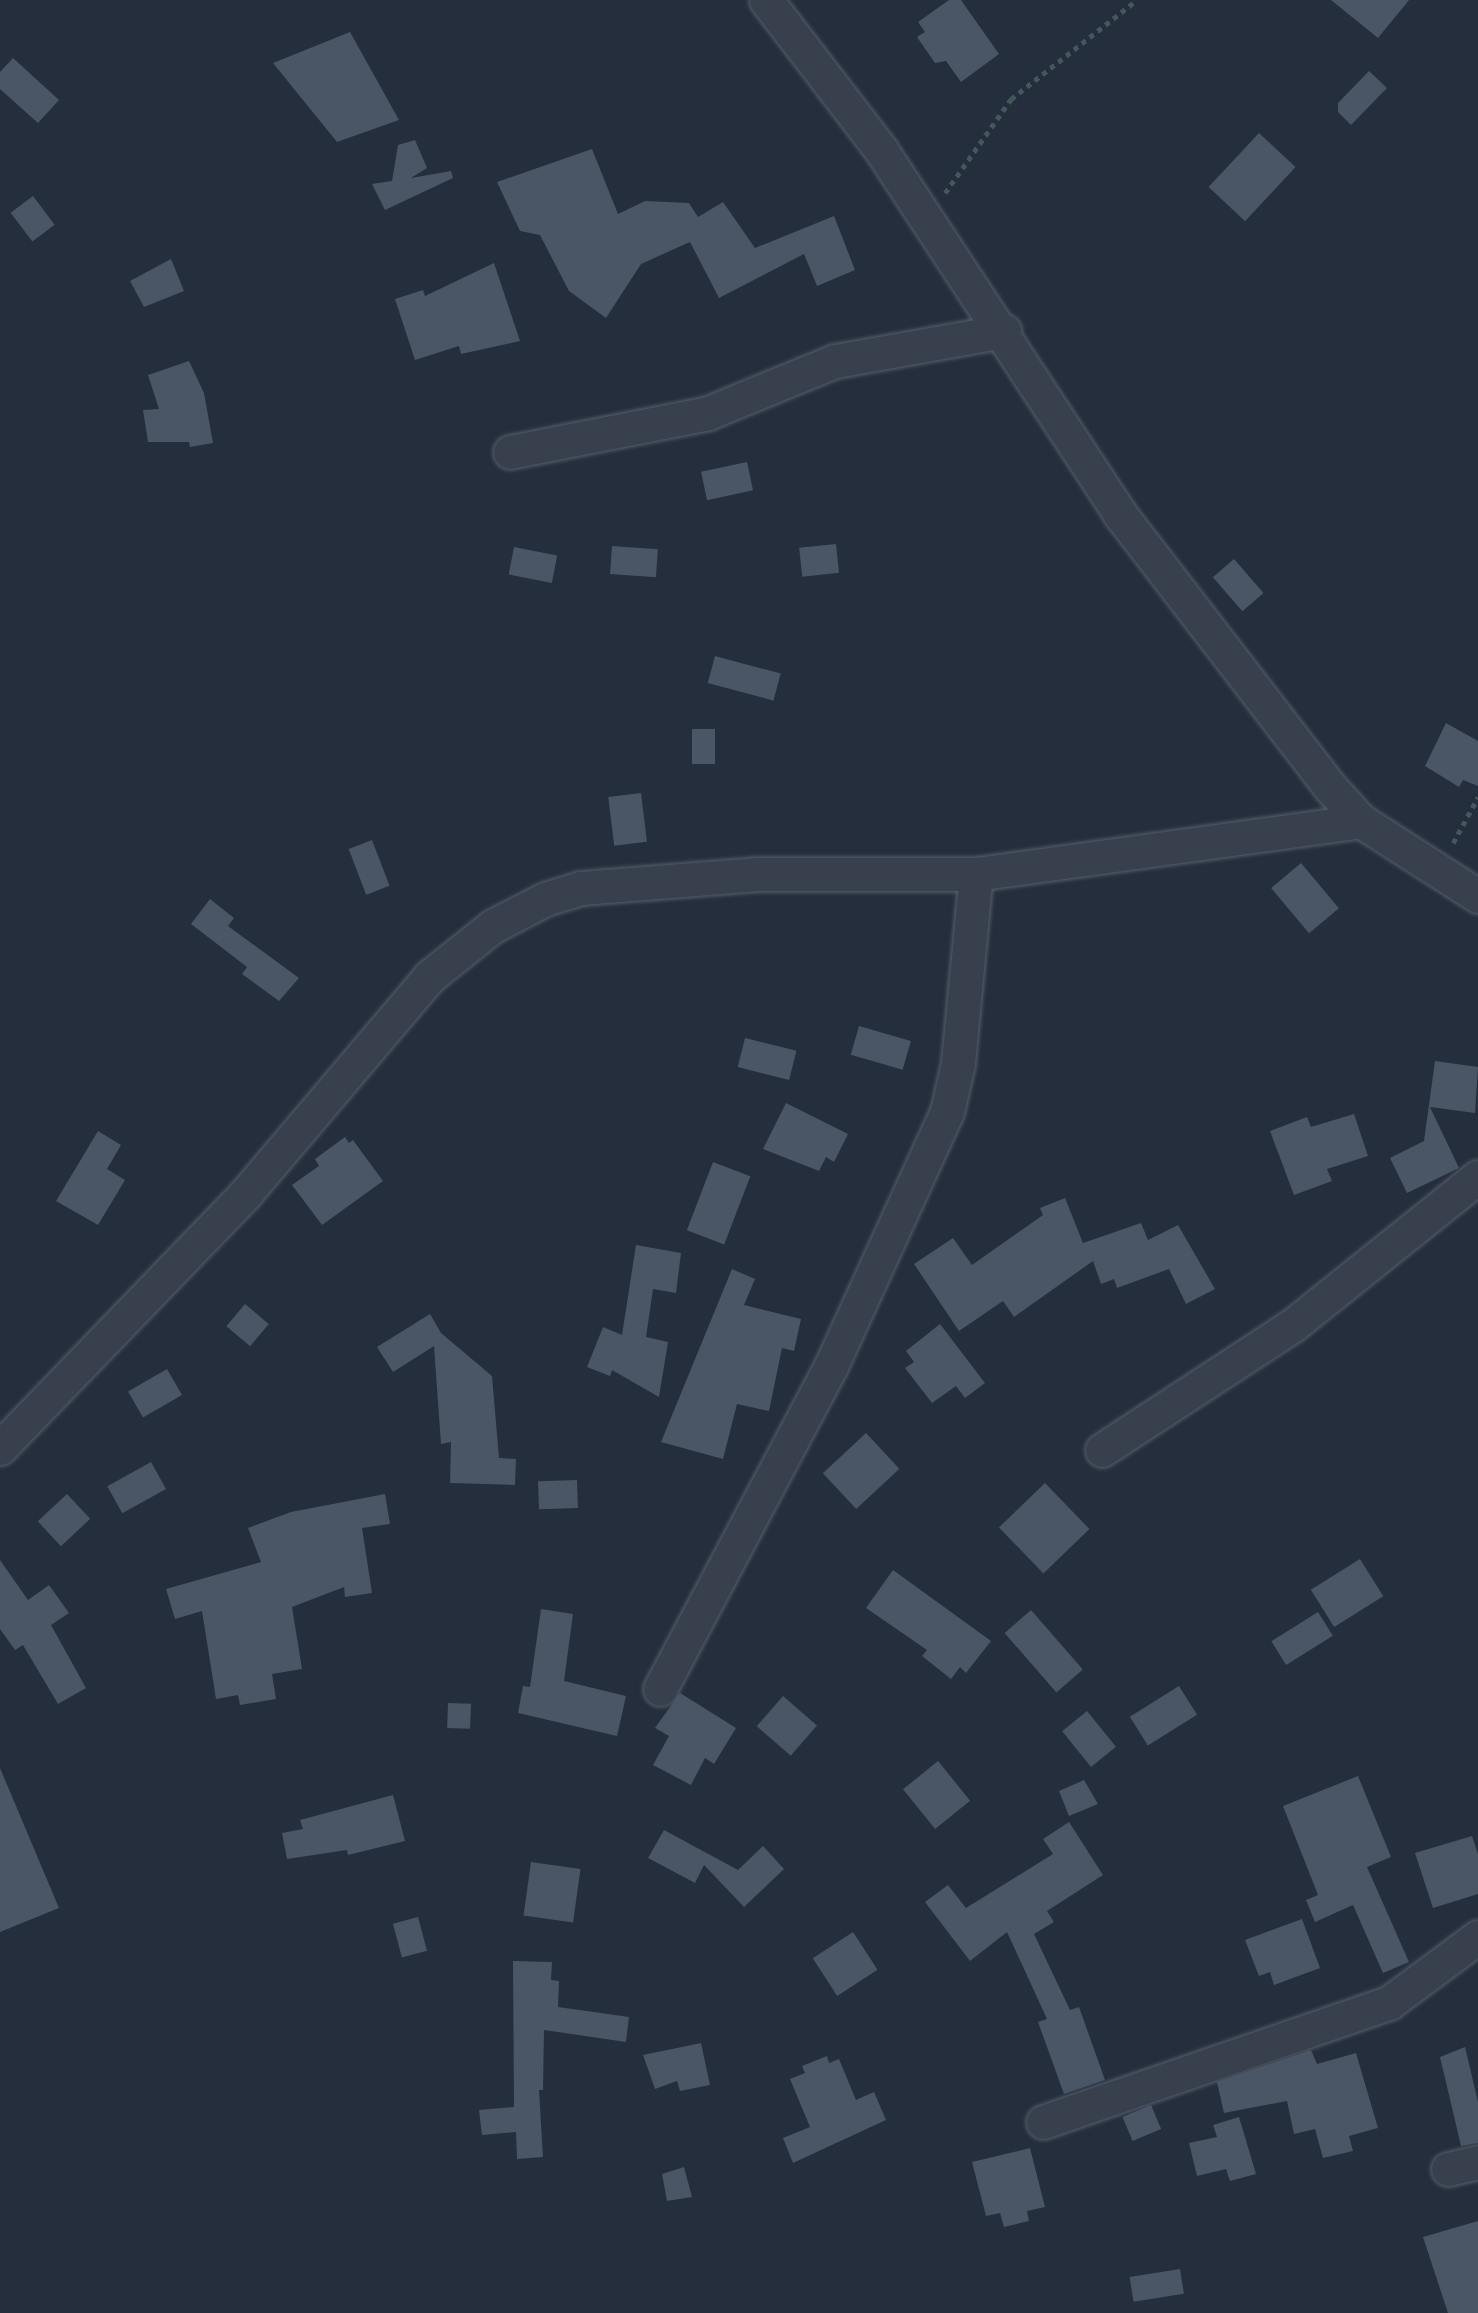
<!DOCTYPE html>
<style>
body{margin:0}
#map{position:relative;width:1478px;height:2313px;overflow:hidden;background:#242e3d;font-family:"Work Sans",sans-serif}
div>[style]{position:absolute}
.building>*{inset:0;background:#4a5566;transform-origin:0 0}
.path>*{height:4.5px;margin-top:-2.25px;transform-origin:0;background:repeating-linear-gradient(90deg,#44575b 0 5px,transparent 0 10px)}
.roads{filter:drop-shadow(0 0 2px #565e6b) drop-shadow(0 0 2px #565e6b)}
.minor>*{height:33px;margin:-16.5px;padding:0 16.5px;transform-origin:16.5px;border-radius:16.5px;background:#38404d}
span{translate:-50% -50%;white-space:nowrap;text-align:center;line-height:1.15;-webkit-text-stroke:5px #1d2532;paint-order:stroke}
</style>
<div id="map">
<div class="building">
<i style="clip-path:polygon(949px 0,961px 0,999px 54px,961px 82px,946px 61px,935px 63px,917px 37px,925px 32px,918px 22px)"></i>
<i style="clip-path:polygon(1331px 0,1409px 0,1378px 38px)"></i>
<i style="clip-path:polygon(350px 32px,399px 120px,337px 142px,273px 63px)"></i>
<i style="clip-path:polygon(13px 58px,59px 100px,38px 123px,0 89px,0 72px)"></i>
<i style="clip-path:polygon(1369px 71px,1387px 88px,1351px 125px,1338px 112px,1338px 103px)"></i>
<i style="left:1259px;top:133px;width:50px;height:74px;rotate:43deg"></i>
<i style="clip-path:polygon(415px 140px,427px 168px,411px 178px,451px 171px,453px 178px,385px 210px,372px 184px,392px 181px,398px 145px)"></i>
<i style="clip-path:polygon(592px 149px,618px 214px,645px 201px,689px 203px,698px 217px,723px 202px,755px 248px,834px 216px,855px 270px,817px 286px,804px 254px,719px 298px,690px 242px,641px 264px,606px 318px,569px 291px,540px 235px,520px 231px,497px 182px)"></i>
<i style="left:33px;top:196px;width:36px;height:28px;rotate:53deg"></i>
<i style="clip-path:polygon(171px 259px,184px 291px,144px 307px,130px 281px)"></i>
<i style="clip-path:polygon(494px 263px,520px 341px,461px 354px,459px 346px,415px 360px,395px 299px,423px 290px,425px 296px)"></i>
<i style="clip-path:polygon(189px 361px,204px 393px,213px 443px,190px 447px,189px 442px,148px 442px,143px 410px,159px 409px,148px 375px)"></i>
<i style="left:747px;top:462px;width:29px;height:47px;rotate:78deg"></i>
<i style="left:836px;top:544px;width:29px;height:37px;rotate:84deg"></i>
<i style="left:612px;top:546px;width:46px;height:28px;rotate:4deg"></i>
<i style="left:514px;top:547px;width:44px;height:28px;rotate:11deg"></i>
<i style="left:1234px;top:559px;width:45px;height:28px;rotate:49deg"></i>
<i style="left:715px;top:656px;width:68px;height:28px;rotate:15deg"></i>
<i style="clip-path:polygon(1446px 723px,1478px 741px,1478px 786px,1463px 780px,1459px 787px,1425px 766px)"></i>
<i style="left:692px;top:729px;width:23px;height:35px"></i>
<i style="left:641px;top:793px;width:49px;height:33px;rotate:83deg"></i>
<i style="left:372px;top:840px;width:49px;height:25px;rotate:69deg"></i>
<i style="left:1301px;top:863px;width:59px;height:39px;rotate:50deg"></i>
<i style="clip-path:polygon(210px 899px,234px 918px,228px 926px,299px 978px,279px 1001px,242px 974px,247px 967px,191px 924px)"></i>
<i style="left:859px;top:1026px;width:54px;height:30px;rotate:16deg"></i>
<i style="left:745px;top:1038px;width:53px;height:30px;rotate:14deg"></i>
<i style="clip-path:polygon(1435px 1061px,1478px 1067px,1475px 1113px,1430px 1107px,1459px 1168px,1407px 1193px,1390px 1158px,1424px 1141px)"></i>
<i style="clip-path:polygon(786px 1103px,848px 1134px,834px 1162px,826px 1157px,819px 1171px,763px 1149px)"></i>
<i style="clip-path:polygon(1354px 1114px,1368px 1156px,1327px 1169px,1332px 1181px,1294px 1195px,1270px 1131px,1307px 1117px,1311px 1127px)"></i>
<i style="clip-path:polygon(98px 1131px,121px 1145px,107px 1169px,125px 1180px,98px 1225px,56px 1201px)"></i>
<i style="clip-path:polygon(345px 1137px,349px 1143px,353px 1140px,383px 1181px,322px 1225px,292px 1185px,319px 1166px,315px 1159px)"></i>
<i style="left:713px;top:1162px;width:40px;height:73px;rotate:21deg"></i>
<i style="clip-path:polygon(1065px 1198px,1083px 1243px,1141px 1223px,1148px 1240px,1178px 1225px,1215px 1289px,1186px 1304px,1169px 1269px,1117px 1288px,1114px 1279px,1101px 1284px,1093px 1261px,1014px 1317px,1003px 1301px,959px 1331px,914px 1264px,953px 1238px,972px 1265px,1043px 1215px,1040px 1208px)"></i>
<i style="clip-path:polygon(636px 1245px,681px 1253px,676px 1293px,653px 1289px,646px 1337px,668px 1342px,659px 1397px,612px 1370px,610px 1376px,587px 1367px,603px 1327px,622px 1335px)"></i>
<i style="clip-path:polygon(732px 1269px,755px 1279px,744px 1305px,801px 1319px,794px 1351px,782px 1348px,769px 1411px,737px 1404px,723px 1459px,661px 1442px)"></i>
<i style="left:245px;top:1304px;width:31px;height:29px;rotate:40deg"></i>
<i style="clip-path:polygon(430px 1314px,441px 1333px,492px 1376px,499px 1458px,516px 1459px,515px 1485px,450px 1483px,451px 1442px,441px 1444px,434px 1346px,393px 1372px,377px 1347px)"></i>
<i style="clip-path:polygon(940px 1324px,985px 1383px,965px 1398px,956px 1386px,932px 1403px,905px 1368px,914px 1362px,906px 1351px)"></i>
<i style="left:167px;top:1369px;width:30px;height:45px;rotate:60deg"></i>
<i style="left:866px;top:1433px;width:49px;height:59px;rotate:47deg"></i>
<i style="left:151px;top:1462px;width:31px;height:50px;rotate:61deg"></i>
<i style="left:577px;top:1480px;width:28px;height:39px;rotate:88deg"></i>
<i style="left:1045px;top:1483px;width:64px;height:64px;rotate:46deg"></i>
<i style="left:67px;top:1494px;width:34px;height:40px;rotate:47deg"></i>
<i style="clip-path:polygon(385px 1494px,390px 1524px,362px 1528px,372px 1593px,345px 1597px,344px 1587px,292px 1607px,302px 1669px,272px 1674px,276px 1699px,240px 1705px,238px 1695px,216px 1699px,202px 1611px,175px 1619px,166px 1589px,261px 1562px,248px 1528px,291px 1512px)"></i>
<i style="left:1360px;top:1559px;width:44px;height:58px;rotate:58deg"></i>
<i style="clip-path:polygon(0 1560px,28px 1600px,49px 1585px,69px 1613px,51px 1625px,86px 1688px,58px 1704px,23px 1645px,15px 1650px,0 1629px)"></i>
<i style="clip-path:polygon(893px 1570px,991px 1641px,966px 1673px,960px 1667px,951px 1679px,922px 1656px,927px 1650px,866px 1608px)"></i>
<i style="clip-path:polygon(541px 1609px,573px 1614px,564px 1681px,626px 1696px,617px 1736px,518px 1713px,523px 1686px,530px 1687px)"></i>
<i style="left:1031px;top:1610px;width:79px;height:35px;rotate:49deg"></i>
<i style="left:1318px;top:1612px;width:28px;height:55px;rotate:58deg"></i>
<i style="left:1179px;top:1686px;width:34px;height:58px;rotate:58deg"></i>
<i style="clip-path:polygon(680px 1693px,736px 1728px,714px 1764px,705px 1758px,691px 1785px,653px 1765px,669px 1736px,655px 1728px)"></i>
<i style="left:783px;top:1696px;width:45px;height:40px;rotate:41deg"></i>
<i style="left:448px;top:1703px;width:23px;height:25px;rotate:2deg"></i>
<i style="left:1087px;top:1711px;width:46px;height:32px;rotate:51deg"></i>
<i style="left:938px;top:1761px;width:51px;height:45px;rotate:51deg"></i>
<i style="clip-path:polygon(0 1768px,59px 1908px,0 1932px)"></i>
<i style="clip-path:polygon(1358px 1776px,1391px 1857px,1367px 1867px,1409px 1962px,1383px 1973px,1353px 1905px,1315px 1922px,1306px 1900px,1318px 1895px,1283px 1806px)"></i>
<i style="clip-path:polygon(1084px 1780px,1098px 1804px,1069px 1816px,1059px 1791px)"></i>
<i style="clip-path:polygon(393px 1795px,405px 1841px,348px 1855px,347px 1850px,287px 1859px,282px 1833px,303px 1829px,300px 1820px)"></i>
<i style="clip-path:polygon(1069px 1822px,1103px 1875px,1047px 1911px,1054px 1922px,1034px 1934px,1070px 2010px,1079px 2007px,1105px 2080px,1064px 2094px,1038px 2022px,1047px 2019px,1007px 1932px,970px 1961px,925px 1902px,948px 1885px,966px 1908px,1053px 1854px,1043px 1839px)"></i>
<i style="clip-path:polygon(664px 1830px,738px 1870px,763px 1846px,784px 1869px,744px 1907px,704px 1865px,695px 1883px,648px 1858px)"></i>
<i style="clip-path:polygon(1472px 1836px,1478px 1854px,1478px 1894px,1433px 1908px,1415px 1853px)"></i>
<i style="left:531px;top:1862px;width:50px;height:54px;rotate:8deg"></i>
<i style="left:418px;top:1917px;width:35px;height:26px;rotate:75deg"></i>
<i style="clip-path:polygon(1302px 1919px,1320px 1968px,1274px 1985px,1270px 1972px,1259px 1976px,1245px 1940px)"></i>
<i style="left:853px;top:1932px;width:45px;height:48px;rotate:57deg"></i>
<i style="clip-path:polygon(513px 1961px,552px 1962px,551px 1980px,559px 1981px,558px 2007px,629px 2017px,626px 2042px,544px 2030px,543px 2090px,539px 2090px,543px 2157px,517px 2159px,516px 2132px,482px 2135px,479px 2110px,514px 2107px)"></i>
<i style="clip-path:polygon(701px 2043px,710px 2085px,680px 2091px,677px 2081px,655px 2089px,643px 2055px)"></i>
<i style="clip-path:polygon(1465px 2047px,1478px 2102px,1478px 2143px,1461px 2146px,1440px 2057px)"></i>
<i style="clip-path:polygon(1311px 2050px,1317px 2064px,1356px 2053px,1378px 2128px,1349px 2136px,1353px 2151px,1323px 2158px,1315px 2129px,1294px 2134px,1287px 2101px,1224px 2113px,1217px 2082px)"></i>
<i style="clip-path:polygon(827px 2056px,829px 2063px,839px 2059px,856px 2100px,874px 2092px,886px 2120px,793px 2163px,783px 2138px,810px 2127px,790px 2079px,805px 2073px,802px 2066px)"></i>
<i style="left:1151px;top:2105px;width:26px;height:31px;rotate:67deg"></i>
<i style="clip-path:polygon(1239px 2117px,1256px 2174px,1230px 2181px,1226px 2169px,1197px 2176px,1189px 2143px,1217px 2137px,1213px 2125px)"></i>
<i style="clip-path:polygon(1030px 2148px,1045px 2207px,1027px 2211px,1029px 2221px,1004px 2227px,1000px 2213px,986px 2216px,972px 2162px)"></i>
<i style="clip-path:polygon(684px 2167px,692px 2197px,667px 2201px,662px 2174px)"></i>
<i style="clip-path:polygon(1478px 2221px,1478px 2313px,1448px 2313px,1423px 2237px)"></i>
<i style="left:1180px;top:2269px;width:25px;height:51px;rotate:81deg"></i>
</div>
<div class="path">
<i style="left:945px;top:193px;width:115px;rotate:-54.9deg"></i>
<i style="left:1011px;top:99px;width:160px;rotate:-38.2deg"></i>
<i style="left:1453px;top:843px;width:52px;rotate:-61.5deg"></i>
</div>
<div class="roads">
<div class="minor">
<i style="left:766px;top:0;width:189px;rotate:52.5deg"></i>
<i style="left:881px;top:150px;width:434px;rotate:56.7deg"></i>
<i style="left:1119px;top:513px;width:344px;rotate:52.4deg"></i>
<i style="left:1329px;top:786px;width:47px;rotate:47.6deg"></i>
<i style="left:1361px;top:821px;width:139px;rotate:32.7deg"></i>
<i style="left:510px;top:452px;width:202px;rotate:-11.1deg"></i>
<i style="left:708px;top:413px;width:137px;rotate:-22.3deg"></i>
<i style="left:835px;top:361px;width:172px;rotate:-10.1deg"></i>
<i style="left:0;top:1448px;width:354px;rotate:-46deg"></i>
<i style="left:246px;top:1193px;width:283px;rotate:-49.7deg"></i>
<i style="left:429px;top:977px;width:82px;rotate:-38.6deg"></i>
<i style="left:493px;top:926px;width:59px;rotate:-27.4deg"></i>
<i style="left:545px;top:899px;width:38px;rotate:-17deg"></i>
<i style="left:581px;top:888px;width:178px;rotate:-4.5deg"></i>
<i style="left:758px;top:874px;width:218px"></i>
<i style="left:976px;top:874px;width:389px;rotate:-7.8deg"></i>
<i style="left:1102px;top:1450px;width:228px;rotate:-33.2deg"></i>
<i style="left:1293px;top:1325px;width:237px;rotate:-38.7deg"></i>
<i style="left:660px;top:1689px;width:365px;rotate:-62.1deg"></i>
<i style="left:831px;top:1366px;width:279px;rotate:-65.5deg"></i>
<i style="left:947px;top:1112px;width:50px;rotate:-77.3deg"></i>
<i style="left:958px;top:1063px;width:190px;rotate:-84.6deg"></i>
<i style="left:1043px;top:2122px;width:366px;rotate:-19deg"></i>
<i style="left:1389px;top:2003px;width:111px;rotate:-36.6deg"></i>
<i style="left:1448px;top:2169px;width:31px;rotate:-13deg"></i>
</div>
</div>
</div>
